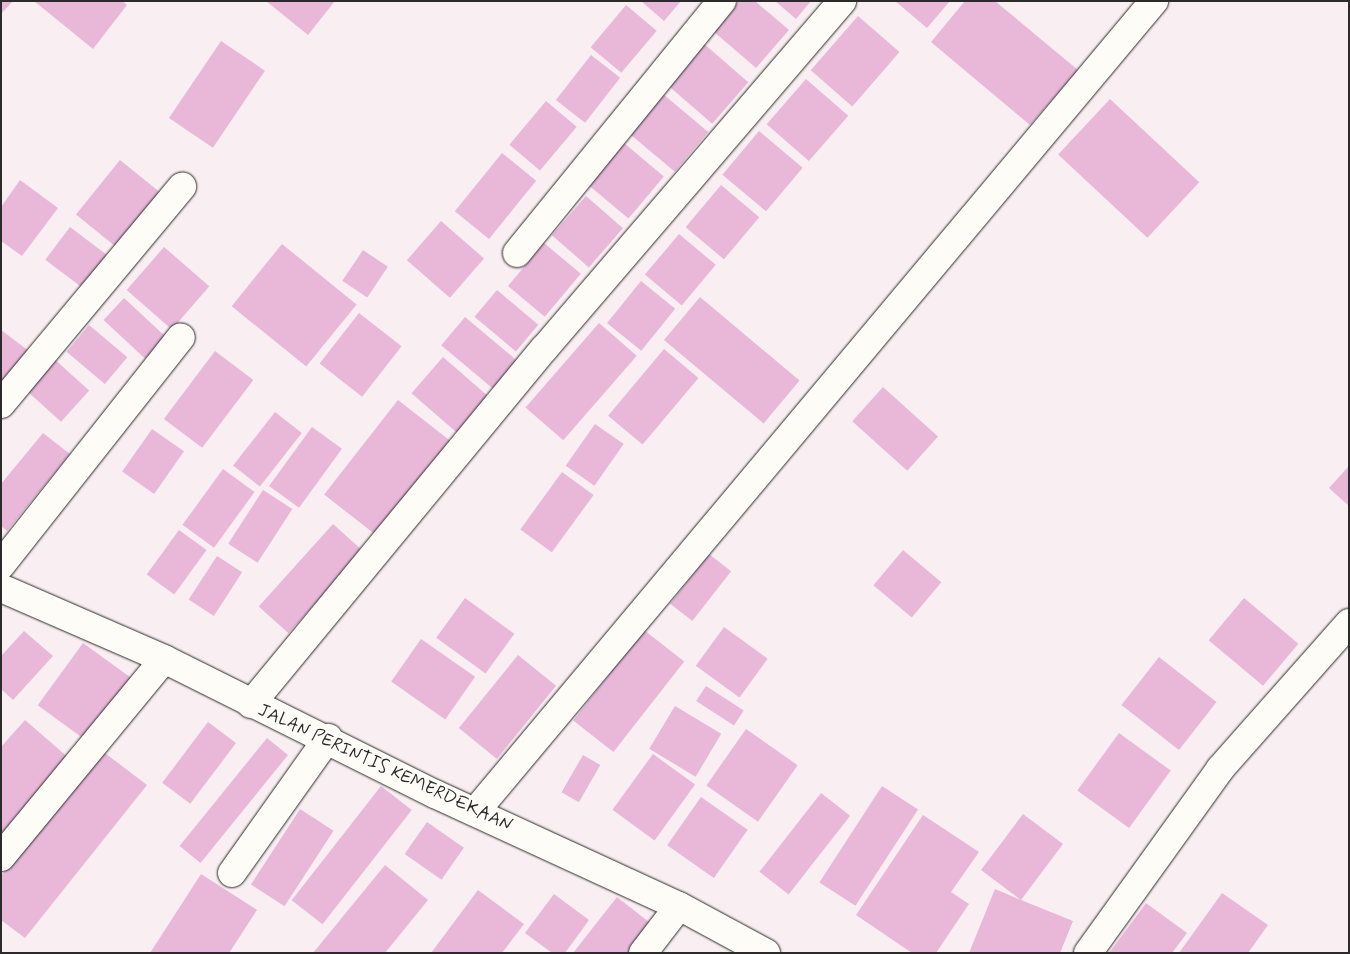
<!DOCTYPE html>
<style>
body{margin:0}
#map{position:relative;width:1350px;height:954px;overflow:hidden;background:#f9eef1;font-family:Mynerve,sans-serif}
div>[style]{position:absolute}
.building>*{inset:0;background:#e9b8d8;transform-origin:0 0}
.roads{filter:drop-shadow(0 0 1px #2b2b2b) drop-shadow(0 0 1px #2b2b2b)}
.street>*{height:28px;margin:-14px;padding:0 14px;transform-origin:14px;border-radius:14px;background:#fdfcf7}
.secondary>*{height:28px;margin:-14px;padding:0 14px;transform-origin:14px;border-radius:14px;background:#fdfcf7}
span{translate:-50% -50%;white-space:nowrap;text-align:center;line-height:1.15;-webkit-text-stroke:4px #fdfcf7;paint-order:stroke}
.street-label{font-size:18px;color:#2b2b2b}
.frame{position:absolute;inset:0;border:2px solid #2b2b2b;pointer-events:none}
</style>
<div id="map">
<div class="building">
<i style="clip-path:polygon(1px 1px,13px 1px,1px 14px)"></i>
<i style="clip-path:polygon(34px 1px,122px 1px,127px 5px,93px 49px)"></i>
<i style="clip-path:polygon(266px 1px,335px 1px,308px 35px)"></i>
<i style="clip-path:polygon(641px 1px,681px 1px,664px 21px)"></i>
<i style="clip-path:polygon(739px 1px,755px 1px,789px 30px,756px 68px,713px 31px)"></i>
<i style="clip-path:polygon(775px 1px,811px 1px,796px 19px)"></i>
<i style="clip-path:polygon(895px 1px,950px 1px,927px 28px)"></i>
<i style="clip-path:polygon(965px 1px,995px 1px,1078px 70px,1030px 125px,931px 42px)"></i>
<i style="left:626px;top:5px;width:40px;height:55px;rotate:40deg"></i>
<i style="left:858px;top:16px;width:55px;height:72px;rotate:41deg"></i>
<i style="left:221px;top:41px;width:53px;height:93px;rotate:34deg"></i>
<i style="left:703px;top:43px;width:60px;height:55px;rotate:41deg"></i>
<i style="left:591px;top:55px;width:37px;height:57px;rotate:38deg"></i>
<i style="left:806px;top:79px;width:56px;height:60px;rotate:41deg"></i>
<i style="left:663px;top:94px;width:59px;height:52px;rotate:40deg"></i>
<i style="left:1110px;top:99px;width:122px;height:76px;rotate:43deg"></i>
<i style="left:546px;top:101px;width:40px;height:57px;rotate:40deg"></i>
<i style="left:759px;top:131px;width:57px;height:57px;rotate:40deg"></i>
<i style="left:624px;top:143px;width:52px;height:55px;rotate:40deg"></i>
<i style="left:502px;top:153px;width:44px;height:75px;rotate:39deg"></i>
<i style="left:120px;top:160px;width:55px;height:70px;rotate:39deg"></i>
<i style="clip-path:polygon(20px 180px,58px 208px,22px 256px,1px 241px,1px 207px)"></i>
<i style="left:721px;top:185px;width:50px;height:55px;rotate:40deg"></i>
<i style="left:586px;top:196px;width:49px;height:52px;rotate:41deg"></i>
<i style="left:441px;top:221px;width:57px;height:52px;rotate:41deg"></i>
<i style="left:70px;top:227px;width:48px;height:41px;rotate:37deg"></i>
<i style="left:679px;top:234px;width:48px;height:53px;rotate:40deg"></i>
<i style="left:544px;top:243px;width:48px;height:56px;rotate:40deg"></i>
<i style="left:282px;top:244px;width:96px;height:80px;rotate:39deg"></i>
<i style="left:164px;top:247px;width:60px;height:57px;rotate:41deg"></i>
<i style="left:363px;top:250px;width:30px;height:37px;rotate:34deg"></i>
<i style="left:641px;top:281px;width:44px;height:54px;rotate:39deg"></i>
<i style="left:497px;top:290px;width:54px;height:35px;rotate:40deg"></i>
<i style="left:700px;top:297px;width:130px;height:56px;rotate:40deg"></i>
<i style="left:124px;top:298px;width:57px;height:30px;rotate:43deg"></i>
<i style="left:359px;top:313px;width:54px;height:64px;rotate:38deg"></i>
<i style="left:465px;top:317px;width:70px;height:37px;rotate:40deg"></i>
<i style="left:599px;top:323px;width:50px;height:112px;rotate:41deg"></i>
<i style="left:89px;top:325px;width:50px;height:35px;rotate:40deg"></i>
<i style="clip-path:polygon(1px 330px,33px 354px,1px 394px)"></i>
<i style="left:664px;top:349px;width:45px;height:87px;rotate:40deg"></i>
<i style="left:215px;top:351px;width:48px;height:85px;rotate:37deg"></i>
<i style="left:52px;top:357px;width:50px;height:42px;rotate:42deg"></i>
<i style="left:443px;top:357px;width:61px;height:48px;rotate:41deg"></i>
<i style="left:883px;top:387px;width:74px;height:46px;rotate:42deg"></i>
<i style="left:398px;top:400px;width:67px;height:120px;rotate:38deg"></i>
<i style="left:275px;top:412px;width:34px;height:68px;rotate:38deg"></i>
<i style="left:595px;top:424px;width:35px;height:51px;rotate:35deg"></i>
<i style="left:312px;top:427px;width:37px;height:73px;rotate:36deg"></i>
<i style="left:152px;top:429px;width:39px;height:52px;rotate:35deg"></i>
<i style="clip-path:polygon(43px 433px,70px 454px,7px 531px,1px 526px,1px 484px)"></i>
<i style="clip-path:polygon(1349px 466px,1349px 506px,1329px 488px)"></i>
<i style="left:223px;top:469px;width:39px;height:69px;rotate:36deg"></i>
<i style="left:562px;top:472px;width:39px;height:71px;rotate:36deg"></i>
<i style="left:263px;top:490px;width:35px;height:64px;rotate:33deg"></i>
<i style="left:333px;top:524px;width:40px;height:111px;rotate:42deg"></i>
<i style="left:179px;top:530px;width:34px;height:55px;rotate:36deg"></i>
<i style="left:903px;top:550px;width:50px;height:46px;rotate:40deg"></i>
<i style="left:709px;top:554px;width:28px;height:63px;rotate:38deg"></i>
<i style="left:217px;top:556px;width:30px;height:52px;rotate:33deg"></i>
<i style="left:465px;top:598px;width:61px;height:49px;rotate:36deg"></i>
<i style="left:1244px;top:598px;width:71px;height:55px;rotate:40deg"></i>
<i style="left:724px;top:627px;width:54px;height:48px;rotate:36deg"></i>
<i style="left:644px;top:630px;width:51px;height:115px;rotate:38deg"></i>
<i style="clip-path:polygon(24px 631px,53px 656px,13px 700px,1px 689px,1px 656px)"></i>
<i style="left:421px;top:639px;width:66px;height:52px;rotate:35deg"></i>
<i style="left:83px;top:643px;width:61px;height:77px;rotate:36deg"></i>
<i style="left:518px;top:655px;width:49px;height:94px;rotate:39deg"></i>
<i style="left:1159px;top:657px;width:73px;height:61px;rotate:38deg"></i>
<i style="left:706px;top:686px;width:45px;height:18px;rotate:33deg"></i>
<i style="left:675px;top:706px;width:54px;height:50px;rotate:31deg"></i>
<i style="clip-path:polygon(25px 720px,70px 759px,1px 836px,1px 747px)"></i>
<i style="left:208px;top:722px;width:35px;height:76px;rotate:37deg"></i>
<i style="left:746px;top:729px;width:63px;height:69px;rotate:35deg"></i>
<i style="left:1119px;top:733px;width:64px;height:71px;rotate:36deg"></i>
<i style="left:267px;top:738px;width:27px;height:139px;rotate:39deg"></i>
<i style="clip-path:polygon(101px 750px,147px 785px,25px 938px,1px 920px,1px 876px)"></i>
<i style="left:653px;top:754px;width:52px;height:69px;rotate:36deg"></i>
<i style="left:583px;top:755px;width:20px;height:43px;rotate:30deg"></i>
<i style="left:381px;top:786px;width:39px;height:145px;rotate:38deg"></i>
<i style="left:882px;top:786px;width:43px;height:115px;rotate:33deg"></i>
<i style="left:821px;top:793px;width:37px;height:100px;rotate:38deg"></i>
<i style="left:701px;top:797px;width:57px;height:59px;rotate:35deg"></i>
<i style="left:300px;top:809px;width:40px;height:90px;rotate:33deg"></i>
<i style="clip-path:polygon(1023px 814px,1063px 844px,1021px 900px,1073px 921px,1060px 953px,969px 953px,995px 889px,1021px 900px,981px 870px)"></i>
<i style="clip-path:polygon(923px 815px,979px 852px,951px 892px,969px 904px,936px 953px,912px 953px,856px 915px)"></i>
<i style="left:427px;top:822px;width:45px;height:39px;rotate:35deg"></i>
<i style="clip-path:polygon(385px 865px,428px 900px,385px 953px,313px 953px)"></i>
<i style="clip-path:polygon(201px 874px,257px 910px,229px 953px,150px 953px)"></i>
<i style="clip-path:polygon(478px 890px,524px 924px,502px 953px,431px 953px)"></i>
<i style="clip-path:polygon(1222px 893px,1268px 925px,1248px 953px,1179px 953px)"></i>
<i style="clip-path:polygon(554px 894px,589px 920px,565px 953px,552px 953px,525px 933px)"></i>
<i style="clip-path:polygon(617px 897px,654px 926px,633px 953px,573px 953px)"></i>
<i style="clip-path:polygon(1146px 903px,1187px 933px,1172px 953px,1109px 953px)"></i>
</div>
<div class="roads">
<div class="street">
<i style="left:517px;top:253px;width:325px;rotate:-50.9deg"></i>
<i style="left:1px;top:404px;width:283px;rotate:-50.2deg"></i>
<i style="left:1px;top:565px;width:290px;rotate:-51.7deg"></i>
<i style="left:251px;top:704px;width:460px;rotate:-50.5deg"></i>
<i style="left:544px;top:349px;width:458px;rotate:-49.4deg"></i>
<i style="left:475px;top:812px;width:1058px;rotate:-50.06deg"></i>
<i style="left:1px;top:857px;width:256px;rotate:-50.5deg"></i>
<i style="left:232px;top:873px;width:166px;rotate:-54.6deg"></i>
<i style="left:643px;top:953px;width:59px;rotate:-52.5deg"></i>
<i style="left:1088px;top:953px;width:226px;rotate:-54.3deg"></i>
<i style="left:1220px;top:769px;width:195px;rotate:-48.5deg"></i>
</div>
<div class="secondary">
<i style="left:1px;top:588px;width:178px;rotate:23.5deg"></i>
<i style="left:164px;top:659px;width:303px;rotate:26.5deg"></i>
<i style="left:435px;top:794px;width:268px;rotate:24.7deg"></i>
<i style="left:679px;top:906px;width:99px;rotate:28.4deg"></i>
</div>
</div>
<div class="street-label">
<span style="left:385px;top:768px;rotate:25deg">JALAN PERINTIS KEMERDEKAAN</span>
</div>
<div class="frame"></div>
</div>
